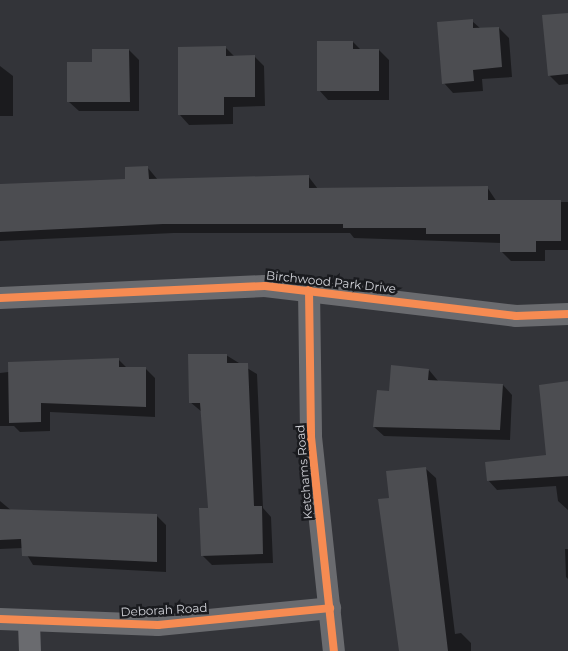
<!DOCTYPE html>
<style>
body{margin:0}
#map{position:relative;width:568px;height:651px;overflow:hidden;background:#333439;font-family:Montserrat,sans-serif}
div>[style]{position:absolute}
.shadow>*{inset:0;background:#0007}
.building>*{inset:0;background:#4c4d51}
.minor>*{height:22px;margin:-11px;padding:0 11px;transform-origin:11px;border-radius:11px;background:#6a6b6f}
.cycleway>*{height:8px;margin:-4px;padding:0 4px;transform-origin:4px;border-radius:4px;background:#f68b52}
span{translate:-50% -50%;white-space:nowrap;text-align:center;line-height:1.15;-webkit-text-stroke:5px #1a1b1f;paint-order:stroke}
.street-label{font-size:12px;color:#d1d2d8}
</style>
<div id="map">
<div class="shadow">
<i style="clip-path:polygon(568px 14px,568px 84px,559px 85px,549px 75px)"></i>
<i style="clip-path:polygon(472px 21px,481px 29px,499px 28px,509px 38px,512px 77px,482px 79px,483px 91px,453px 93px,444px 83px)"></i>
<i style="clip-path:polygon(353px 42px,361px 50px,379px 50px,389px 60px,389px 100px,328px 100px,319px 90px)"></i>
<i style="clip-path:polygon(225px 47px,235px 57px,255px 57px,264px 66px,265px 106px,233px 107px,233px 124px,189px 125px,180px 115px)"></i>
<i style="clip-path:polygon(129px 50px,139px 60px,139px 111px,79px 111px,69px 102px,94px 63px)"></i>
<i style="clip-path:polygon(0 66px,13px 76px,13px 116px,0 116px)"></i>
<i style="clip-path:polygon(148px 168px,158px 180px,308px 176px,318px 189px,487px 187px,497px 202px,568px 202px,568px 250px,545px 250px,545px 261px,511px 261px,501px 251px,501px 243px,354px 238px,350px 233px,174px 233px,0 241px,0 187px,127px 180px)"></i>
<i style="clip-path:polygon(226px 355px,257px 374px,263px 508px,271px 517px,273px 563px,212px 565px,202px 555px,209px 509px,202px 412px,190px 402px)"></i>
<i style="clip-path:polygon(118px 359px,127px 368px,145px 368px,155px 378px,155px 417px,50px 412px,50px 431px,20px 432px,14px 426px,0 426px,0 373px)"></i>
<i style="clip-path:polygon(392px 367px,429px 370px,439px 382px,503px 385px,512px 395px,510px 440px,384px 436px,374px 427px,390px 393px)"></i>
<i style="clip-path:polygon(568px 383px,568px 510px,558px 501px,556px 486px,497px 490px,488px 480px,547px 456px)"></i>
<i style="clip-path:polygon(426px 469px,436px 478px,455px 634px,461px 633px,471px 643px,471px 651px,400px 651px,379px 500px,391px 499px)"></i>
<i style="clip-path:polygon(0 501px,12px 511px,156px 515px,166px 525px,166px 572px,33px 565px,23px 548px,0 549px)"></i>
<i style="clip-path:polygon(565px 549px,568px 549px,568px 579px,566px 577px)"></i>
</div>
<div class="building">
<i style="clip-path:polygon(568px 13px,568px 74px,548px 76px,542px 15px)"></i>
<i style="clip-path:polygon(473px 19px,473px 28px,499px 27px,502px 67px,473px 70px,474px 81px,442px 84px,437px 22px)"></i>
<i style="clip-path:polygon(317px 41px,353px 41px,353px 49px,379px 49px,379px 91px,317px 91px)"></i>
<i style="clip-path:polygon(226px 46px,226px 56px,255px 55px,255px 97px,224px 97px,224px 115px,178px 115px,178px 47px)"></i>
<i style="clip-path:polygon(92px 49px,129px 49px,130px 102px,67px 102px,67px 62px,92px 62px)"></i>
<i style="clip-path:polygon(148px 166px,149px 179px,309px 175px,309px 188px,488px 186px,488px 200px,561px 200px,561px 241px,536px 241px,536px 252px,500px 252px,500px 234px,426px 234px,426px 228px,343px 228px,343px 224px,163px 224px,0 232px,0 184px,125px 179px,125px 167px)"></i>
<i style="clip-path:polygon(188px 354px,227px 354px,227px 363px,248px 363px,254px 506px,262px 506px,263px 554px,201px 556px,199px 508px,208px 508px,200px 403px,189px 403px)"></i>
<i style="clip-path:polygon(119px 358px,119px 367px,146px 367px,146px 407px,41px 403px,41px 422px,9px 423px,8px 362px)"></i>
<i style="clip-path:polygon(391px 365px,429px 369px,428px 380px,503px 384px,500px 430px,373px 427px,377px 390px,389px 391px)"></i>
<i style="clip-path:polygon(568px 381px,568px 476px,487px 481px,485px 462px,546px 455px,539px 385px)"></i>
<i style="clip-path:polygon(426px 467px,448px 651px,399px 651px,378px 499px,389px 498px,386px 471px)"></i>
<i style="clip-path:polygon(0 509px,157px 514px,157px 562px,22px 556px,21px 539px,0 540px)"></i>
</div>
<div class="minor">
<i style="left:309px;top:290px;width:147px;rotate:89.2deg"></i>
<i style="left:311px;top:437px;width:215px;rotate:83.9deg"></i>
<i style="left:0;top:298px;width:265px;rotate:-2.6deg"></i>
<i style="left:265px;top:286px;width:253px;rotate:6.8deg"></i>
<i style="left:516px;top:316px;width:52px;rotate:-2.2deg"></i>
<i style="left:0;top:619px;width:158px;rotate:2.2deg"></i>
<i style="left:158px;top:625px;width:173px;rotate:-5.6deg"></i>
<i style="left:29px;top:623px;width:28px;rotate:88deg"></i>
</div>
<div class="cycleway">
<i style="left:309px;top:290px;width:147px;rotate:89.2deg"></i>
<i style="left:311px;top:437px;width:215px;rotate:83.9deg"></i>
<i style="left:0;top:298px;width:265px;rotate:-2.6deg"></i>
<i style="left:265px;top:286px;width:253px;rotate:6.8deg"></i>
<i style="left:516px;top:316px;width:52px;rotate:-2.2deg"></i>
<i style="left:0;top:619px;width:158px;rotate:2.2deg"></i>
<i style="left:158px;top:625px;width:173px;rotate:-5.6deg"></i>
</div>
<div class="street-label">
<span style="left:331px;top:282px;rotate:6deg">Birchwood Park Drive</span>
<span style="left:304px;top:472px;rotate:-95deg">Ketchams Road</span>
<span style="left:164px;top:610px;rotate:-3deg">Deborah Road</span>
</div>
</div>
